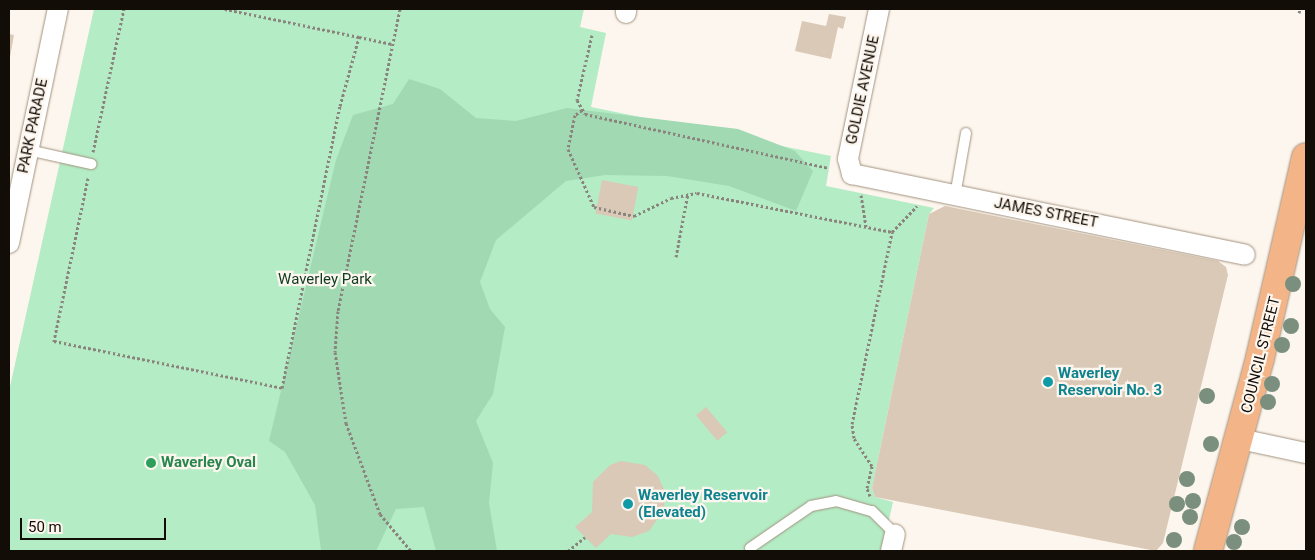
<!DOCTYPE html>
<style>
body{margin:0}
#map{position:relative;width:1315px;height:560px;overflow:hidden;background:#fdf6ee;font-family:Roboto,sans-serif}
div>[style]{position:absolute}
.green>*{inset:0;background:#b4ecc5}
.forest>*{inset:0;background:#a1d9b3}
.building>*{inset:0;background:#dac9b6;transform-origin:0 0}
.path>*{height:3px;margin-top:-1.5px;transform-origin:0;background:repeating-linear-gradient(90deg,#8a847c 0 2.5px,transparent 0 5px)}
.roads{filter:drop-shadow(0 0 1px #a2927f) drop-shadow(0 0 1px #a2927f)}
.lane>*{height:10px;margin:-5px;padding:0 5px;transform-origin:5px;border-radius:5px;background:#fff}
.street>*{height:20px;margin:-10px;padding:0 10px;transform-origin:10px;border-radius:10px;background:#fff}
.primary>*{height:28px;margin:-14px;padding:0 14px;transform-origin:14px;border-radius:14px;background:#f3b488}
.trees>*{width:16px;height:16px;margin:-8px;border-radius:50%;background:#7a8f7e}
.dots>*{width:14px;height:14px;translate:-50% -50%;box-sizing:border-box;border:2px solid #fdf6ee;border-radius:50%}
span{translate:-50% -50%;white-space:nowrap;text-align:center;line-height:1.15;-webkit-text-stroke:4.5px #fdf6ee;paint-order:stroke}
.street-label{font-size:15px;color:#120d06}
.park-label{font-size:15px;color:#0f3a22}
.culture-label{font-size:15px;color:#0d838f;font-weight:700}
.left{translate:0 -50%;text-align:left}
.leisure-label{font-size:15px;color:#27864d;font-weight:700}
.frame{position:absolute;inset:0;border:10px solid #120d06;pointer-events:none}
.scale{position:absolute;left:20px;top:518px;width:146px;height:22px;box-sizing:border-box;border:2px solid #120d06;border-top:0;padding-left:6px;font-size:15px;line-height:18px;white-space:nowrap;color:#120d06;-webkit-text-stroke:4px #fdf6ee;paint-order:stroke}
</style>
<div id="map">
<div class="green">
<i style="clip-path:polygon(94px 9px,584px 9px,580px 27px,606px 33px,591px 107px,831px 156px,826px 186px,934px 208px,929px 214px,872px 488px,875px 497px,893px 502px,882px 551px,9px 551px,9px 391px)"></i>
</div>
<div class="forest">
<i style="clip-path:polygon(409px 79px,440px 89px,476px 118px,516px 121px,567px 108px,738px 129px,795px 151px,813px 171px,796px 211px,729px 186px,667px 176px,605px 175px,566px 181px,496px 240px,480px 282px,490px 309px,505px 327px,493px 394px,476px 421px,493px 463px,489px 503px,497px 551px,436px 551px,424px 507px,396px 509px,376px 551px,321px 550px,315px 505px,285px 452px,269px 441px,336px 160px,353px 115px,393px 104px)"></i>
</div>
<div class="building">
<i style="clip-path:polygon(829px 14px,846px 17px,843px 29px,838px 27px,831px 59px,795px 51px,802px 21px,826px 26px)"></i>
<i style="clip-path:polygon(9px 34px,14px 35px,10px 57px,9px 57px)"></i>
<i style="left:602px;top:180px;width:37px;height:34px;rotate:11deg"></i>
<i style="clip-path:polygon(945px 206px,1218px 261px,1226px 267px,1228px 275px,1163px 543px,1156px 551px,875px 497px,872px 488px,929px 214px)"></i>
<i style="left:706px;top:407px;width:33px;height:13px;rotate:50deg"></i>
<i style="clip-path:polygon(621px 461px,645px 465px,658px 476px,665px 492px,664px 510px,649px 531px,632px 537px,611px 534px,596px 548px,575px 527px,592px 512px,593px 482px,610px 465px)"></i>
</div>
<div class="path">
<i style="left:400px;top:9px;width:308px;rotate:101.6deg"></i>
<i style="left:338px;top:311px;width:41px;rotate:94.2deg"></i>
<i style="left:335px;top:352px;width:72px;rotate:81.2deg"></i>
<i style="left:346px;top:423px;width:97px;rotate:69.5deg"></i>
<i style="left:380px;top:514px;width:48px;rotate:50deg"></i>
<i style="left:1299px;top:13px;width:4px;rotate:-76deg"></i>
<i style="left:592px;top:35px;width:67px;rotate:103deg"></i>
<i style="left:577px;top:100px;width:16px;rotate:60deg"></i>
<i style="left:585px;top:114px;width:249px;rotate:12.5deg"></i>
<i style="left:359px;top:37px;width:35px;rotate:12deg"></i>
<i style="left:582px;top:110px;width:9px;rotate:144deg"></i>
<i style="left:575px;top:115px;width:35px;rotate:102deg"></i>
<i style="left:568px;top:149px;width:64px;rotate:65.9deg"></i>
<i style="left:594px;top:207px;width:41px;rotate:12.7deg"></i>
<i style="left:634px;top:216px;width:41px;rotate:-25.9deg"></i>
<i style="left:671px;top:198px;width:26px;rotate:-11deg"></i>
<i style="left:697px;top:193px;width:199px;rotate:11.3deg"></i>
<i style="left:93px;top:152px;width:146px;rotate:-77.8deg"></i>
<i style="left:88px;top:178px;width:167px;rotate:101.8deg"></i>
<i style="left:54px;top:341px;width:233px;rotate:11.6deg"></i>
<i style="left:282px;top:388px;width:288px;rotate:-78.4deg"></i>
<i style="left:340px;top:106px;width:72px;rotate:-74.6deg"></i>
<i style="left:359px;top:37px;width:137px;rotate:-168.2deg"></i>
<i style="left:861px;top:195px;width:32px;rotate:81deg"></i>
<i style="left:676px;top:257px;width:65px;rotate:-79.4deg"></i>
<i style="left:870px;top:496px;width:9px;rotate:-111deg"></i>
<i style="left:867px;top:488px;width:23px;rotate:-77deg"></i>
<i style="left:872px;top:466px;width:33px;rotate:-123deg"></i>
<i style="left:854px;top:438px;width:14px;rotate:-98deg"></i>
<i style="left:852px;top:424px;width:196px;rotate:-78.2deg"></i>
<i style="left:892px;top:232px;width:36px;rotate:-46deg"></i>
<i style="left:568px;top:551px;width:22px;rotate:-39deg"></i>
</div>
<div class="roads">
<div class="lane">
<i style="left:28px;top:150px;width:65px;rotate:12.5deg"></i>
<i style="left:955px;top:196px;width:64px;rotate:-80.1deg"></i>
<i style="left:750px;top:548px;width:74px;rotate:-34.5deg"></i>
<i style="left:811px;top:506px;width:25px;rotate:-11deg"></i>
<i style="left:836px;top:501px;width:37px;rotate:16deg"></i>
<i style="left:872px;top:511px;width:33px;rotate:45deg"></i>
</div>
<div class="street">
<i style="left:879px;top:9px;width:153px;rotate:101.7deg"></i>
<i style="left:848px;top:159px;width:16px;rotate:75deg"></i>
<i style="left:852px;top:174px;width:401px;rotate:11.6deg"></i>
<i style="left:626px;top:13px;width:4px;rotate:-90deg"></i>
<i style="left:9px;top:243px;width:239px;rotate:-78.2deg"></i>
<i style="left:1240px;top:439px;width:67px;rotate:12deg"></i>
<i style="left:891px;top:551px;width:17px;rotate:-77deg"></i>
</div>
<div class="primary">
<i style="left:1208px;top:551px;width:200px;rotate:-74.9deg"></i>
<i style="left:1260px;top:358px;width:206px;rotate:-77.1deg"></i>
</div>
</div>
<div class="trees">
<i style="left:1293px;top:284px"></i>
<i style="left:1291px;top:326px"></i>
<i style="left:1282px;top:345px"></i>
<i style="left:1272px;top:384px"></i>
<i style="left:1207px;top:396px"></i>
<i style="left:1268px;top:402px"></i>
<i style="left:1211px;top:444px"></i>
<i style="left:1187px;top:479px"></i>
<i style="left:1193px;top:501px"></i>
<i style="left:1177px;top:504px"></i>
<i style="left:1190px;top:517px"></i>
<i style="left:1242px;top:527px"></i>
<i style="left:1174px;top:540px"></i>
<i style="left:1234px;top:542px"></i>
</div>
<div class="dots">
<i style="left:1048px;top:382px;background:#0f9aa8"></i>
<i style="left:151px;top:463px;background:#2e9e5b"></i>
<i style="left:628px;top:504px;background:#0f9aa8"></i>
</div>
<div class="street-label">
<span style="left:863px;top:90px;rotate:-78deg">GOLDIE AVENUE</span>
<span style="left:33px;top:126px;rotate:-78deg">PARK PARADE</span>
<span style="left:1046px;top:213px;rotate:11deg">JAMES STREET</span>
<span style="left:1261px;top:355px;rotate:-76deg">COUNCIL STREET</span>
</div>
<div class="park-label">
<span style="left:325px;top:280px">Waverley Park</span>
</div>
<div class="culture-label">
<span class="left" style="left:1058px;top:382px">Waverley<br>Reservoir No. 3</span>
<span class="left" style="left:638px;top:504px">Waverley Reservoir<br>(Elevated)</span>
</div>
<div class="leisure-label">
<span class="left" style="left:161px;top:463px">Waverley Oval</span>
</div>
<div class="frame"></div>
<div class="scale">50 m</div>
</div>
